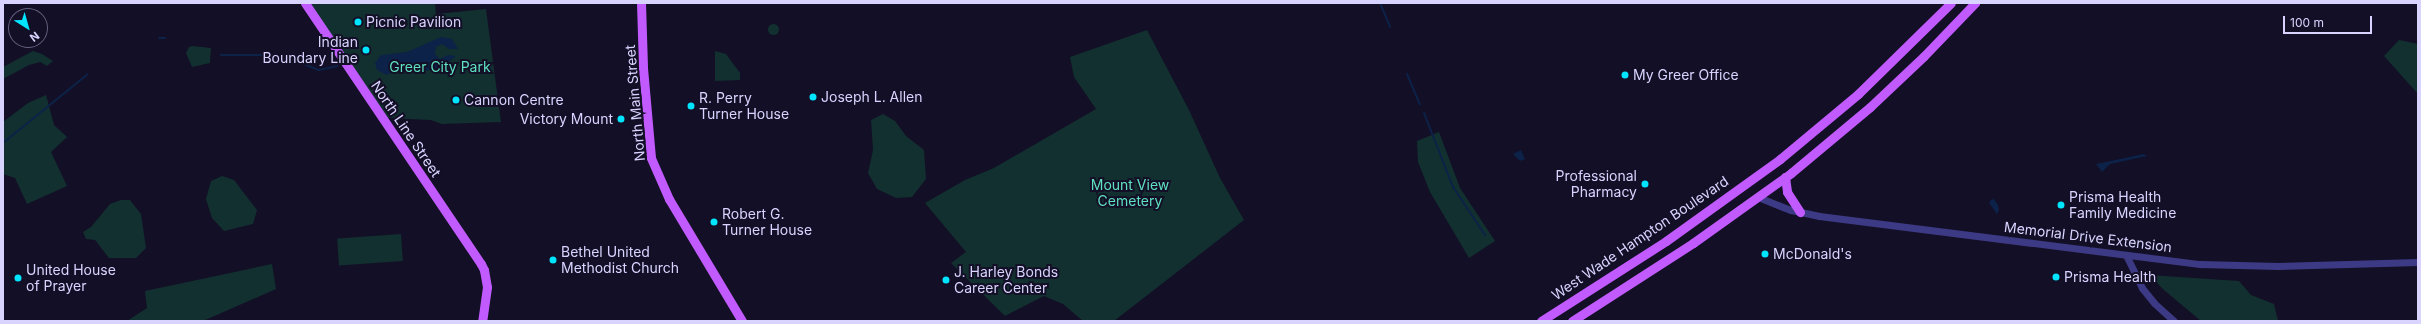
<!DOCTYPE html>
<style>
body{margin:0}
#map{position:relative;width:2421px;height:324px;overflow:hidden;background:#130f26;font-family:Inter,sans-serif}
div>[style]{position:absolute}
.green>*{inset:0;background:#12302f;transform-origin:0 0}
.round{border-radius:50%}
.water>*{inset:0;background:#0c2248}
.stream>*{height:2px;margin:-1px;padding:0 1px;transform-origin:1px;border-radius:1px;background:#0c2248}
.minor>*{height:7px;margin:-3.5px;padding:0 3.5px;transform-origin:3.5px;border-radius:3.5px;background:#3d3a85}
.major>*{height:9px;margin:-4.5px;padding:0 4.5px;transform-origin:4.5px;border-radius:4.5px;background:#c25bff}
.dots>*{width:11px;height:11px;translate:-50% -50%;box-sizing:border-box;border:2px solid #130f26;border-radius:50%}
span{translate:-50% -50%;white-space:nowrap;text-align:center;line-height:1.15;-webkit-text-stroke:4px #130f26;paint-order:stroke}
.poi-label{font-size:14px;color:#d9d4ff}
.left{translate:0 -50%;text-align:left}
.right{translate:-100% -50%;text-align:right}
.park-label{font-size:14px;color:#5fe0c0}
.street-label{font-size:14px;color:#d9d4ff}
.frame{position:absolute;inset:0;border:4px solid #d9d4ff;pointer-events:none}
.north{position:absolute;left:8px;top:8px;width:40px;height:40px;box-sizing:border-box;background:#130f26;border:1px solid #625e7d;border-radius:50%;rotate:143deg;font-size:11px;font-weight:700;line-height:16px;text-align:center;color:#d9d4ff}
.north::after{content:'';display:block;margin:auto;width:14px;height:18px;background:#00e5ff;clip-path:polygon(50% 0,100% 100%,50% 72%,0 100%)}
.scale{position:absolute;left:2283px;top:16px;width:89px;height:18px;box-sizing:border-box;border:2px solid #d9d4ff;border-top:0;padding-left:5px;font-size:12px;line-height:14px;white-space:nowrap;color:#d9d4ff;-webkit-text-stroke:3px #130f26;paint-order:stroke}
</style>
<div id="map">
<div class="green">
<i style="clip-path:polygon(309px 3px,435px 3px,436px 14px,486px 9px,501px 122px,442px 124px,431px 120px,388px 118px)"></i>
<i class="round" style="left:767.5px;top:23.5px;width:11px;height:11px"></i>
<i style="clip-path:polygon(1147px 30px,1189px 110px,1220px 178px,1244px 220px,1114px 321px,1083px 321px,1063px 304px,1044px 296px,1005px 316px,951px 263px,966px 252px,925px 203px,965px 180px,994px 168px,1096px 109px,1074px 77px,1070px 57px)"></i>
<i style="clip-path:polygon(2399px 40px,2418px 44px,2418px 94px,2384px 56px)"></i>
<i style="clip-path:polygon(193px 46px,211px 48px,210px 63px,192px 67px,186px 53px,189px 47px)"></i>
<i style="clip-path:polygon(33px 51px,42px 54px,53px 61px,47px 66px,40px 62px,29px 65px,3px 79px,3px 67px)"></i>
<i style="clip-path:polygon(715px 51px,726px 54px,740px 73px,740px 80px,715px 81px)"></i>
<i style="clip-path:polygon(46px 95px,54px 125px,67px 137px,51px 152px,67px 186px,27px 204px,15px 178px,3px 174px,3px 122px,28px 103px)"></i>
<i style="clip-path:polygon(883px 114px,895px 121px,906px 136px,924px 150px,926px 179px,912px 197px,896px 198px,877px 189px,868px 173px,873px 150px,871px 120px)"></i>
<i style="clip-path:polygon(1439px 132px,1460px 188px,1495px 241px,1469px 258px,1430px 192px,1418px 162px,1417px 141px)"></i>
<i style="clip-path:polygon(222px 176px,234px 180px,257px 210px,253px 224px,224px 231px,212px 218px,206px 199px,211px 181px)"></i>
<i style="clip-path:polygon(121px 200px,130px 200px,141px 214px,146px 248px,136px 258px,109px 258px,95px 240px,86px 239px,83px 232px,91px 227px,110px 204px)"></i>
<i style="left:401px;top:234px;width:27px;height:64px;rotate:86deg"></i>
<i style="clip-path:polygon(272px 264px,276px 289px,203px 321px,127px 321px,147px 308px,145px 291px)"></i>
<i style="clip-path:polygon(2149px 275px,2239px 281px,2251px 295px,2274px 304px,2278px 321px,2201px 321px,2164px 290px)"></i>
</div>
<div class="water">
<i style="clip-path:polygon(441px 37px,452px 39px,458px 49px,449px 49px,442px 44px,436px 47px,435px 54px,440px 59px,448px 55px,456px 56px,442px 67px,425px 71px,400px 70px,386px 75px,377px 70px,375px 63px,381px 55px,407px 52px)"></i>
<i style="clip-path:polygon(1521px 150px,1525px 159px,1520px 161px,1513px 154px)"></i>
<i style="clip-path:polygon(2144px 154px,2147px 156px,2110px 164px,2102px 172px,2096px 164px)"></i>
<i style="clip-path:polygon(1991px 200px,1994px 199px,1998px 205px,1999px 210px,1997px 214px,1989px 203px)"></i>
</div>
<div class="stream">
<i style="left:1380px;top:3px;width:26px;rotate:67deg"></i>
<i style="left:159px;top:38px;width:6px"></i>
<i style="left:221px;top:55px;width:52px"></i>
<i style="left:273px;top:55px;width:16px;rotate:11deg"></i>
<i style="left:289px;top:58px;width:32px;rotate:22deg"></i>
<i style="left:319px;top:70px;width:19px;rotate:-12deg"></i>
<i style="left:1407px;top:74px;width:33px;rotate:67deg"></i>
<i style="left:1424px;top:113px;width:79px;rotate:68.6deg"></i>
<i style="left:1453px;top:187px;width:58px;rotate:56.3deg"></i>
<i style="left:3px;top:143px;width:109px;rotate:-39.1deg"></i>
</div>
<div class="minor">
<i style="left:1758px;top:197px;width:35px;rotate:22deg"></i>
<i style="left:1791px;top:210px;width:29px;rotate:12deg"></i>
<i style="left:1819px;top:216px;width:384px;rotate:7.2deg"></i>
<i style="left:2200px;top:264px;width:78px;rotate:1.5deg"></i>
<i style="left:2278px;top:266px;width:140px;rotate:-1.6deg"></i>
<i style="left:2126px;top:255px;width:37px;rotate:64deg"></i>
<i style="left:2142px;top:288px;width:19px;rotate:51deg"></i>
<i style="left:2154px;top:303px;width:27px;rotate:42deg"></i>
</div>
<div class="major">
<i style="left:305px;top:3px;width:315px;rotate:56deg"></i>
<i style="left:481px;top:264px;width:7px;rotate:63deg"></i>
<i style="left:484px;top:270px;width:17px;rotate:80deg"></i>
<i style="left:487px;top:287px;width:34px;rotate:98deg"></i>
<i style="left:641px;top:3px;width:65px;rotate:88.2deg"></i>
<i style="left:643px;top:68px;width:90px;rotate:84.9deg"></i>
<i style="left:651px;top:158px;width:45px;rotate:66.3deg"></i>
<i style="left:669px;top:199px;width:142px;rotate:59.1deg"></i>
<i style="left:1785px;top:177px;width:15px;rotate:82deg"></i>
<i style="left:1787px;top:192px;width:24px;rotate:57deg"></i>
<i style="left:1541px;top:321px;width:148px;rotate:-32.6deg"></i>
<i style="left:1666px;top:241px;width:140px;rotate:-35.7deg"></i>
<i style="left:1780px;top:159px;width:102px;rotate:-39.8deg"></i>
<i style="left:1858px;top:94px;width:130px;rotate:-44.4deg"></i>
<i style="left:1572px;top:321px;width:144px;rotate:-32.8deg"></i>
<i style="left:1693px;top:243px;width:120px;rotate:-35.5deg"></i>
<i style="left:1791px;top:173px;width:103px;rotate:-39.9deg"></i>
<i style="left:1870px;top:107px;width:74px;rotate:-43.4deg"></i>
<i style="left:1924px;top:56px;width:74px;rotate:-46.1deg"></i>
</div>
<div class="dots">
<i style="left:358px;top:22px;background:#00e5ff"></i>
<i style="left:366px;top:50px;background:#00e5ff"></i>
<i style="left:1625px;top:75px;background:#00e5ff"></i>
<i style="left:813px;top:97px;background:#00e5ff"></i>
<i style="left:456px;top:100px;background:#00e5ff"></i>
<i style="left:691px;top:106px;background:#00e5ff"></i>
<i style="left:621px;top:119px;background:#00e5ff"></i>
<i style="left:1645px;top:184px;background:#00e5ff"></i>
<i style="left:2061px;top:205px;background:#00e5ff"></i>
<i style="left:714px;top:222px;background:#00e5ff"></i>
<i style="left:1765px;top:254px;background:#00e5ff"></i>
<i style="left:553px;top:260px;background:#00e5ff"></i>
<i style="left:2056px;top:277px;background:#00e5ff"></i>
<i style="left:18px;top:278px;background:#00e5ff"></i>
<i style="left:946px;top:280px;background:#00e5ff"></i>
</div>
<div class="poi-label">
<span class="left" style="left:366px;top:22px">Picnic Pavilion</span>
<span class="right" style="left:358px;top:50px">Indian<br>Boundary Line</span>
<span class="left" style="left:1633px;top:75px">My Greer Office</span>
<span class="left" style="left:821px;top:97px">Joseph L. Allen</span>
<span class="left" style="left:699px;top:106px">R. Perry<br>Turner House</span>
<span class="left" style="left:464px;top:100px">Cannon Centre</span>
<span class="right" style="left:613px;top:119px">Victory Mount</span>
<span class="right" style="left:1637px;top:184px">Professional<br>Pharmacy</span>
<span class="left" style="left:2069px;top:205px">Prisma Health<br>Family Medicine</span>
<span class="left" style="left:722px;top:222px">Robert G.<br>Turner House</span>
<span class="left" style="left:561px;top:260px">Bethel United<br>Methodist Church</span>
<span class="left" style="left:1773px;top:254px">McDonald's</span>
<span class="left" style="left:26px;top:278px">United House<br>of Prayer</span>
<span class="left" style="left:954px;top:280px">J. Harley Bonds<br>Career Center</span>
<span class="left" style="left:2064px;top:277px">Prisma Health</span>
</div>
<div class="park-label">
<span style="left:440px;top:67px">Greer City Park</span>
<span style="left:1130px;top:193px">Mount View<br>Cemetery</span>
</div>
<div class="street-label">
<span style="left:635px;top:103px;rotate:-95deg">North Main Street</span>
<span style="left:406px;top:129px;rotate:56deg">North Line Street</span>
<span style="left:2088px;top:237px;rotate:7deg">Memorial Drive Extension</span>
<span style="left:1640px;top:238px;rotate:-34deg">West Wade Hampton Boulevard</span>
</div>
<div class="frame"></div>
<div class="north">N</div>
<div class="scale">100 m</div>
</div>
